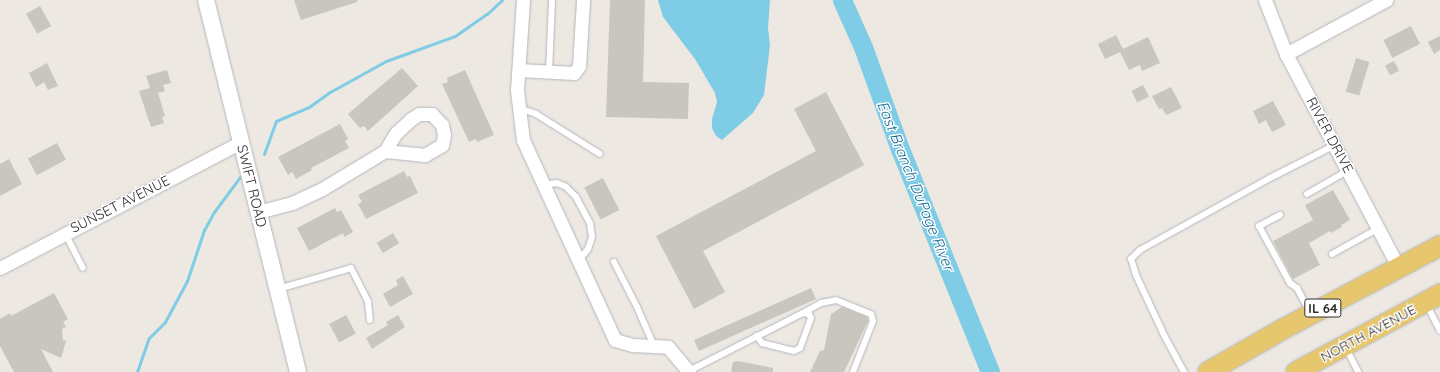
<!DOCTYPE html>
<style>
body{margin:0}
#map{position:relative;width:1440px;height:372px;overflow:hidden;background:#ede8e1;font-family:Quicksand,sans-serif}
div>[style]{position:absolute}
.water>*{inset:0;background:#7ecce5}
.stream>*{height:3px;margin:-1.5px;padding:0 1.5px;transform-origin:1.5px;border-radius:1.5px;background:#7ecce5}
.river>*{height:19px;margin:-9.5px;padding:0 9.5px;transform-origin:9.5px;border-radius:9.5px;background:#7ecce5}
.building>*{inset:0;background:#c9c6bf;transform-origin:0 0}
.roads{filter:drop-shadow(0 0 1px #b4b7bf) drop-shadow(0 0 1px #b4b7bf)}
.service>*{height:6px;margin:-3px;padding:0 3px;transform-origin:3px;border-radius:3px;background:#fff}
.minor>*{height:13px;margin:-6.5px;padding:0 6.5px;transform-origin:6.5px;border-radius:6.5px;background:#fff}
.tertiary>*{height:16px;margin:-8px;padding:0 8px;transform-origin:8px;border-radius:8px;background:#fff}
.primary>*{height:20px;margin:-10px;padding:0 10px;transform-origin:10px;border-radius:10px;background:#e6c76e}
span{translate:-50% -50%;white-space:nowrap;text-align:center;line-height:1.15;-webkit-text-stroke:3px #fff;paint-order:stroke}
.shield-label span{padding:1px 3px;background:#fff;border:1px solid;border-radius:3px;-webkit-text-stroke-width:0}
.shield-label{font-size:13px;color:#2d2d2d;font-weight:700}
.street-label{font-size:14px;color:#2d2d2d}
.water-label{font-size:15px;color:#196d95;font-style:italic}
</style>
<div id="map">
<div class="water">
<i style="clip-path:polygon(658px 0,770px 0,768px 28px,770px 45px,764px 95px,753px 113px,722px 140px,716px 136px,712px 128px,712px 119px,717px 102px,715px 93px,695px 59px,663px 17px)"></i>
</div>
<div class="stream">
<i style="left:264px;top:154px;width:35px;rotate:-70deg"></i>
<i style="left:276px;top:121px;width:36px;rotate:-23deg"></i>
<i style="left:309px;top:107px;width:26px;rotate:-36deg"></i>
<i style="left:330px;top:92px;width:64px;rotate:-29deg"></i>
<i style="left:386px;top:61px;width:73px;rotate:-19.9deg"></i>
<i style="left:455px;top:36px;width:39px;rotate:-35deg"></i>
<i style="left:487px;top:14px;width:21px;rotate:-43deg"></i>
<i style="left:137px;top:372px;width:36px;rotate:-71deg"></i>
<i style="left:149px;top:338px;width:23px;rotate:-45deg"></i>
<i style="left:165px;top:322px;width:47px;rotate:-61.8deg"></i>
<i style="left:187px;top:281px;width:54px;rotate:-71.6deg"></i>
<i style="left:204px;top:230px;width:21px;rotate:-61deg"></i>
<i style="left:214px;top:212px;width:44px;rotate:-53.4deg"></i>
</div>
<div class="river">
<i style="left:842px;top:0;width:51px;rotate:65.9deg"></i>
<i style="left:863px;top:47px;width:109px;rotate:70.1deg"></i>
<i style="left:900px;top:149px;width:240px;rotate:68deg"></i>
</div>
<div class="building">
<i style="clip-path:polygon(294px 0,357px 0,357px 2px,301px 20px)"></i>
<i style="clip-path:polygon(610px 0,645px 0,643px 82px,689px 83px,688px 119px,606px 117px)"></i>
<i style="left:40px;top:6px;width:23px;height:16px;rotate:61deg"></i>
<i style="left:1411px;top:26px;width:20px;height:31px;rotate:63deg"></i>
<i style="clip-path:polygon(1116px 35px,1123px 49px,1148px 37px,1160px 63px,1142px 71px,1140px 65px,1129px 70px,1120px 52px,1105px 59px,1098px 44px)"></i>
<i style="clip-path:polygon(1440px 36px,1440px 50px,1434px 54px,1428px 42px)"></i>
<i style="left:1356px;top:58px;width:14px;height:35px;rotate:17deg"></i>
<i style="left:1394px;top:61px;width:11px;height:10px;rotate:63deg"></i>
<i style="clip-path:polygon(47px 63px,58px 86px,48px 90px,44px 82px,36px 87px,29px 73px)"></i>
<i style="clip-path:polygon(402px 68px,418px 86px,368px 131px,364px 126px,360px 128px,348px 114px)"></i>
<i style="clip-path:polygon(167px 70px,171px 83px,163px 85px,165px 91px,158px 93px,165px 116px,162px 117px,164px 123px,151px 127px,139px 91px,150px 88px,146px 76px)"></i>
<i style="clip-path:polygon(465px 70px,494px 135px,477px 142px,476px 139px,469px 142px,442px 84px,448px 82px,447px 78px)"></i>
<i style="left:1143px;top:85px;width:13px;height:13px;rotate:63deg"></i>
<i style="clip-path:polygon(1171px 87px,1182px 108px,1166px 115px,1162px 108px,1159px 109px,1152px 96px)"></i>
<i style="clip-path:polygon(826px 92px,864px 165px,703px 251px,725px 292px,694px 309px,656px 236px,816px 151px,794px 109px)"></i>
<i style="clip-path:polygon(1273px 101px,1286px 125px,1272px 132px,1266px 120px,1259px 124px,1253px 111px)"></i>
<i style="clip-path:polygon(340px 124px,348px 139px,345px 141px,349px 148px,311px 168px,312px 170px,296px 179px,292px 172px,288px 175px,278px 157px)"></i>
<i style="left:57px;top:143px;width:19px;height:33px;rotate:62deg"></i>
<i style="clip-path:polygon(9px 159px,22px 184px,0 196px,0 164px)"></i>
<i style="clip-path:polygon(404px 171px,407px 177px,410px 176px,418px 193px,366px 219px,358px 204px,362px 202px,358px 195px)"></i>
<i style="left:603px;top:178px;width:36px;height:21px;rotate:63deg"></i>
<i style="clip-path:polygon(1333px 190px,1350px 220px,1341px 225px,1342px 227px,1331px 233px,1330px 231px,1309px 243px,1320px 265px,1293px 279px,1273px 241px,1313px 220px,1305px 205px)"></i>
<i style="clip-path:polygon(335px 208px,337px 212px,341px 210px,353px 232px,344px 237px,343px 233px,309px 251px,297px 228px)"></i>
<i style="left:393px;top:233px;width:12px;height:19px;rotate:59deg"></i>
<i style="clip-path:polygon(403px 276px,413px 294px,390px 307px,383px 294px,398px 285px,396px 280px)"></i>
<i style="left:811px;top:288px;width:12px;height:128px;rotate:66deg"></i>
<i style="clip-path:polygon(54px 293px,68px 319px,63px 322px,66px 327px,62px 329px,63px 340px,66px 341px,61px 358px,41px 349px,53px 372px,14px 372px,0 346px,0 319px,10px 313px,11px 316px)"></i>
<i style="clip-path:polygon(842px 307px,867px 317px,868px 321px,844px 372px,810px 372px,820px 351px,824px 350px,831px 314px)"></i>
<i style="left:346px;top:315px;width:21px;height:19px;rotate:62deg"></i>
<i style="clip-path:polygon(398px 315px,405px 327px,372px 349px,366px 338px,388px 325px,386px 322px)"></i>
<i style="clip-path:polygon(738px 361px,773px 368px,773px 372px,731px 372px,733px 362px)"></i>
</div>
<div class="roads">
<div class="service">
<i style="left:549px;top:72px;width:72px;rotate:-87.6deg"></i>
<i style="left:519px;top:108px;width:18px;rotate:19deg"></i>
<i style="left:536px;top:114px;width:75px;rotate:32deg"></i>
<i style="left:543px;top:185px;width:14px;rotate:-8deg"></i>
<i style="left:557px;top:183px;width:10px;rotate:24deg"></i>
<i style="left:566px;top:187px;width:14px;rotate:45deg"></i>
<i style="left:576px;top:197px;width:30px;rotate:62deg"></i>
<i style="left:590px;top:223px;width:14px;rotate:82deg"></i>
<i style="left:592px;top:237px;width:13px;rotate:108deg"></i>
<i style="left:588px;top:249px;width:14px;rotate:129deg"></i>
<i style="left:1307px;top:194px;width:48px;rotate:-29.7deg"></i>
<i style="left:1280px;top:215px;width:24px;rotate:152deg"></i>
<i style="left:1259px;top:226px;width:65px;rotate:61.5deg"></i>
<i style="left:1290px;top:283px;width:9px;rotate:36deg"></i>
<i style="left:1297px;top:288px;width:27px;rotate:62deg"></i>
<i style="left:65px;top:233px;width:39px;rotate:63deg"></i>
<i style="left:1332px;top:254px;width:54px;rotate:-29deg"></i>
<i style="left:614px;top:262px;width:51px;rotate:62.9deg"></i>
<i style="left:637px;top:307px;width:43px;rotate:66.4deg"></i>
<i style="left:278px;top:289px;width:76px;rotate:-16deg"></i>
<i style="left:351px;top:268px;width:38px;rotate:63deg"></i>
<i style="left:368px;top:302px;width:18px;rotate:84deg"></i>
<i style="left:1427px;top:305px;width:29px;rotate:63deg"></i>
<i style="left:803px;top:313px;width:21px;rotate:-29deg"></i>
<i style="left:821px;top:303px;width:15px;rotate:-11deg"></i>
<i style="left:836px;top:300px;width:38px;rotate:22deg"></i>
<i style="left:871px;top:314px;width:7px;rotate:74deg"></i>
<i style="left:873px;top:321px;width:55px;rotate:111.4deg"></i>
<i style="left:1346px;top:348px;width:27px;rotate:63deg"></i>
<i style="left:689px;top:371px;width:128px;rotate:-27deg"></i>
<i style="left:803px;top:313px;width:6px;rotate:9deg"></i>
<i style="left:809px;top:314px;width:4px;rotate:63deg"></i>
<i style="left:811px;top:318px;width:32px;rotate:110deg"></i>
<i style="left:800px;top:348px;width:7px;rotate:153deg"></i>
<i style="left:794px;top:351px;width:33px;rotate:-166deg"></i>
<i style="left:762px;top:343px;width:9px;rotate:-126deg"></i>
<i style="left:1184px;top:372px;width:42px;rotate:-118.4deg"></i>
<i style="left:1164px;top:335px;width:66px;rotate:-115deg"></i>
<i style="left:1136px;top:275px;width:17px;rotate:-107deg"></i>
<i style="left:1131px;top:259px;width:13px;rotate:-45deg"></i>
<i style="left:1140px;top:250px;width:149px;rotate:-29deg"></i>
<i style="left:1270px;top:178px;width:73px;rotate:-26.9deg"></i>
</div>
<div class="minor">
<i style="left:523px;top:0;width:90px;rotate:93.8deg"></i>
<i style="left:517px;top:90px;width:50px;rotate:83.2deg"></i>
<i style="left:523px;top:140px;width:220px;rotate:65.3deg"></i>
<i style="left:615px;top:340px;width:19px;rotate:16deg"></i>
<i style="left:633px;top:345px;width:35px;rotate:3deg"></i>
<i style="left:668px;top:347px;width:33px;rotate:50deg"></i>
<i style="left:1265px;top:0;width:58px;rotate:68.7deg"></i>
<i style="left:1286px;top:54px;width:242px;rotate:62.2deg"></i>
<i style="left:1286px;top:54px;width:114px;rotate:-28.4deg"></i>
<i style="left:519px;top:70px;width:55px;rotate:3.1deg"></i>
<i style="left:574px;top:73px;width:9px;rotate:-54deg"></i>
<i style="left:579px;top:66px;width:66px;rotate:-86.5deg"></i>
<i style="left:258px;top:212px;width:35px;rotate:-15deg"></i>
<i style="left:292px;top:203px;width:33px;rotate:-25deg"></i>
<i style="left:322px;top:189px;width:74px;rotate:-31.1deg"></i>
<i style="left:385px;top:151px;width:21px;rotate:-59deg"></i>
<i style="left:396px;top:133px;width:21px;rotate:-43deg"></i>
<i style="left:411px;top:119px;width:9px;rotate:-32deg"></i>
<i style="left:419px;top:114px;width:13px"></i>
<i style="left:432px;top:114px;width:15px;rotate:48deg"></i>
<i style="left:442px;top:125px;width:10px;rotate:79deg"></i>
<i style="left:444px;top:135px;width:10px;rotate:101deg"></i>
<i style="left:442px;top:145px;width:20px;rotate:150deg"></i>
<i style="left:425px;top:155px;width:40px;rotate:-174.3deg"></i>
<i style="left:0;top:268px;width:272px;rotate:-27.6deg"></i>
</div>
<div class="tertiary">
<i style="left:206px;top:0;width:383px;rotate:76.1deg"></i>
</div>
<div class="primary">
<i style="left:1208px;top:372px;width:86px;rotate:-29.8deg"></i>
<i style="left:1283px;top:329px;width:178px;rotate:-27.9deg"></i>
<i style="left:1296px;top:372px;width:164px;rotate:-28.4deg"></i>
</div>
</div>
<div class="shield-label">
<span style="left:1323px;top:308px">IL 64</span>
</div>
<div class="street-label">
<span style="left:1330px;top:135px;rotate:62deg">RIVER DRIVE</span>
<span style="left:252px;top:186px;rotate:76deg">SWIFT ROAD</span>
<span style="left:120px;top:204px;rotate:-27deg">SUNSET AVENUE</span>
<span style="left:1368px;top:333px;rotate:-28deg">NORTH AVENUE</span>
</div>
<div class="water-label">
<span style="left:916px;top:186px;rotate:68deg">East Branch DuPage River</span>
</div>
</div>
